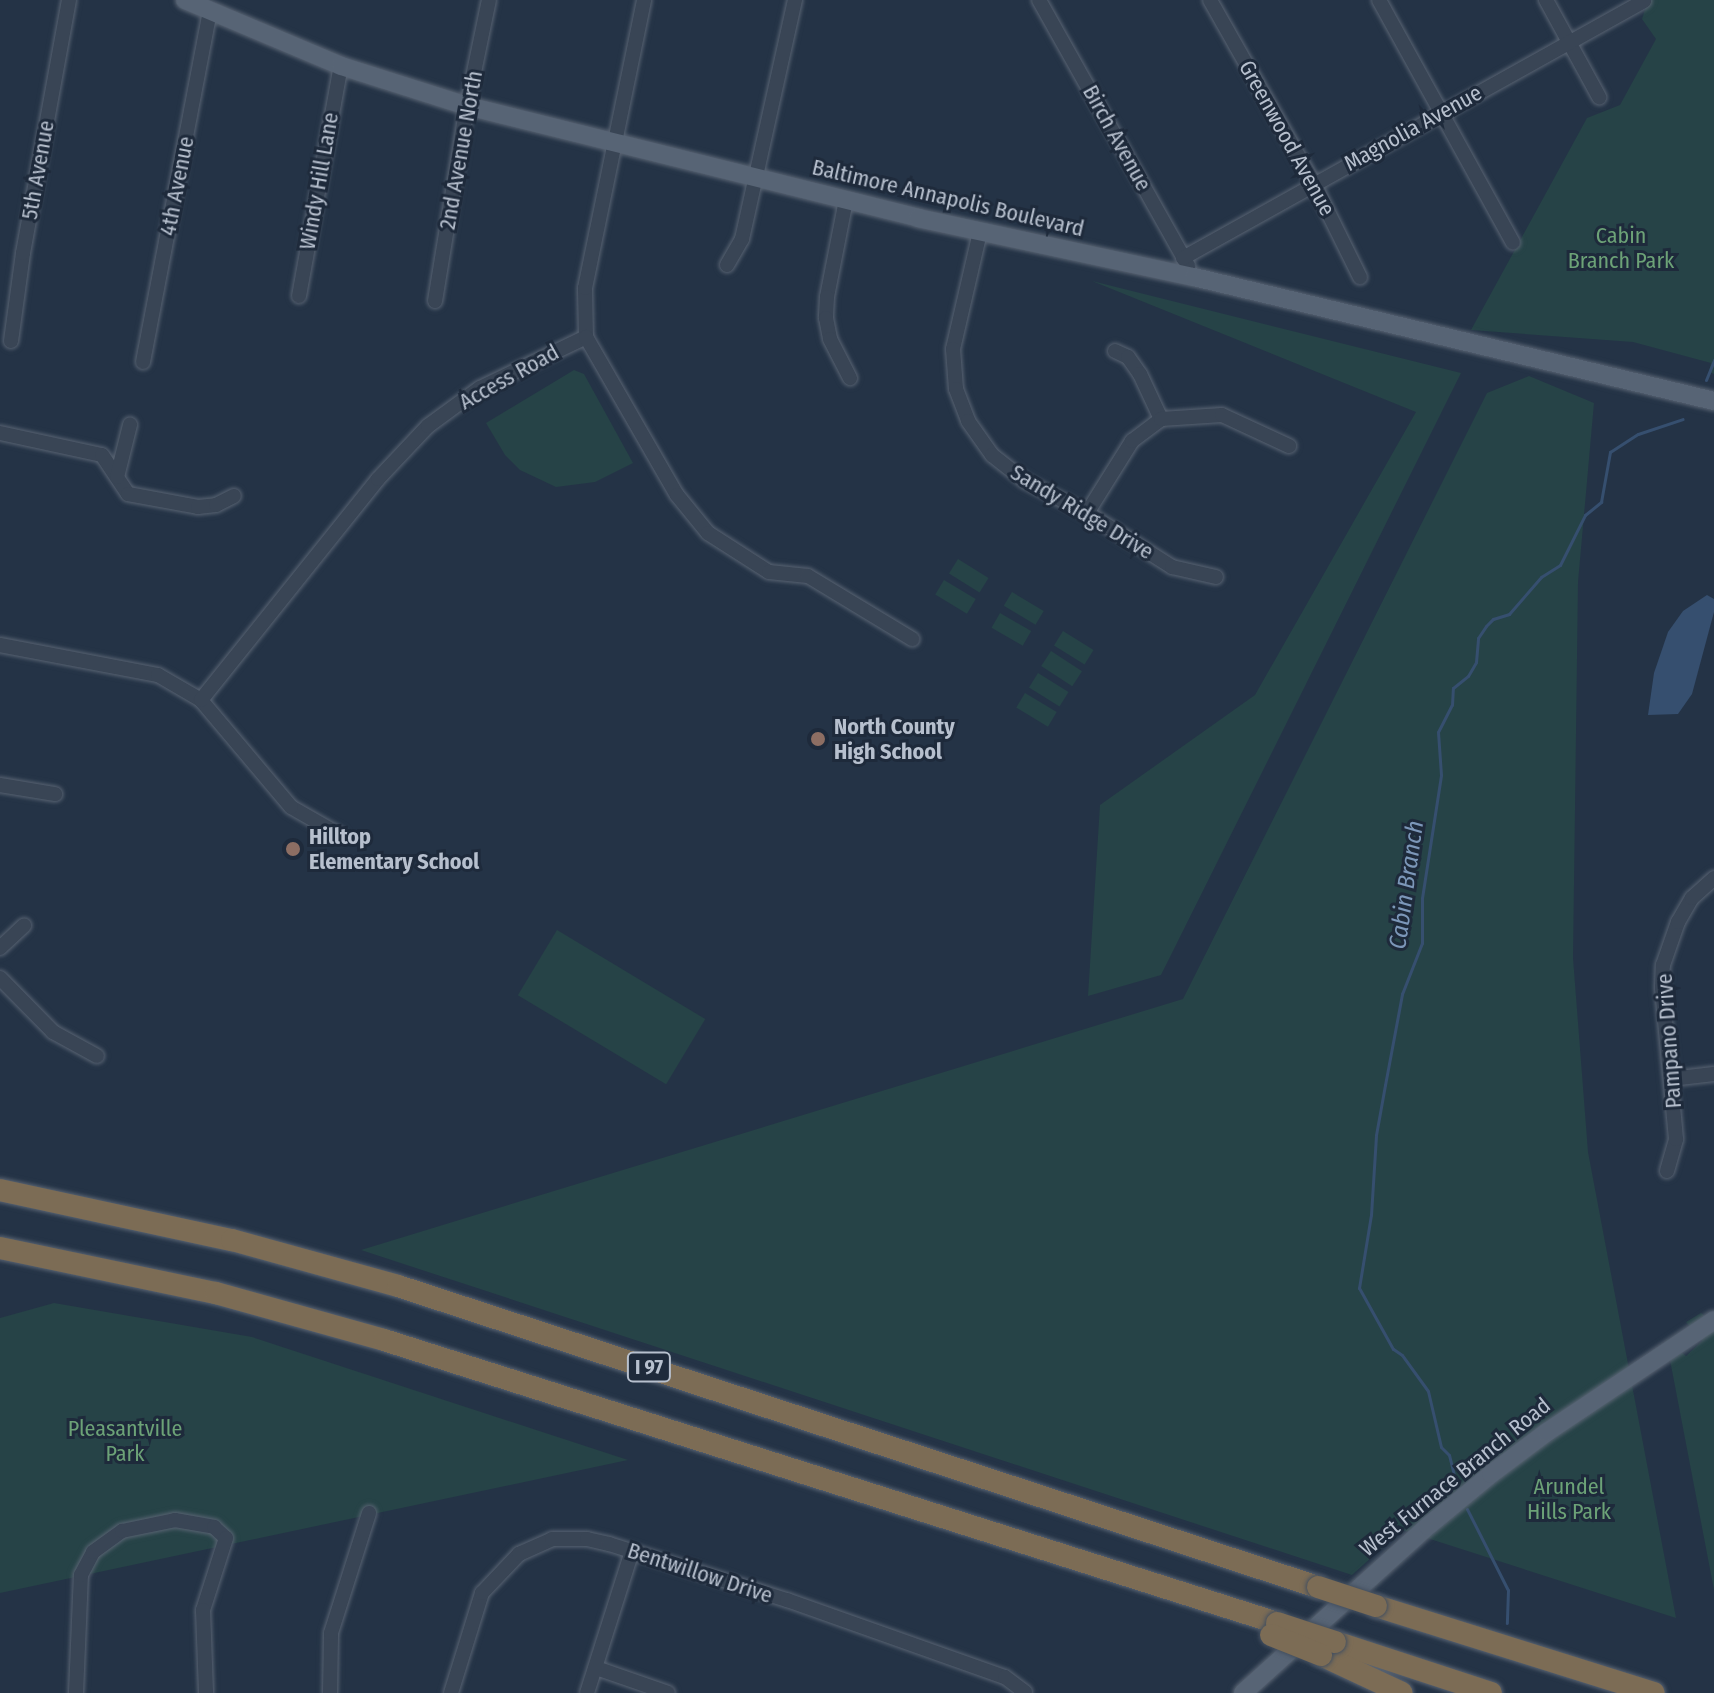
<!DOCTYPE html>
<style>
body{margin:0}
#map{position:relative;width:1714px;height:1693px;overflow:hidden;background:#243346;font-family:"Fira Sans Condensed",sans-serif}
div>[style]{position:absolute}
.green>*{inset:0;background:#264347;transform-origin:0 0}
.water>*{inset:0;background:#364f6f}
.stream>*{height:3px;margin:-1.5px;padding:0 1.5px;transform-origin:1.5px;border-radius:1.5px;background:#364f6f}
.roads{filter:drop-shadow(0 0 2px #586372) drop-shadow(0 0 2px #586372)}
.minor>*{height:14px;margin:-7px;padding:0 7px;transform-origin:7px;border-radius:7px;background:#394555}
.major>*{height:18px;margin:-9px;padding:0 9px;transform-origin:9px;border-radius:9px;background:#576475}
.highway>*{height:22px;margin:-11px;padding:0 11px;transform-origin:11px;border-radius:11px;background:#7c6c55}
.bridges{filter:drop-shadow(0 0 2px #445060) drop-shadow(0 0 2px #445060)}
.highway-bridge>*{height:22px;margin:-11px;padding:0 11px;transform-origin:11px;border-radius:11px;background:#7c6c55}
.dots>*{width:22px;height:22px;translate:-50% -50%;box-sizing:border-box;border:4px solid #1e2a3b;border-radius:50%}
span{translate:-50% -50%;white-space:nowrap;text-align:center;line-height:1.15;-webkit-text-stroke:6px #1e2a3b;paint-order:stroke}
.shield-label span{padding:2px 6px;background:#1e2a3b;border:2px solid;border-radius:6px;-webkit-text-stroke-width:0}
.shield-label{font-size:20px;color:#b7c0ce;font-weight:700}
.street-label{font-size:22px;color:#b7c0ce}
.park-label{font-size:22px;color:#6ca277}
.poi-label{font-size:22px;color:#b7c0ce;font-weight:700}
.left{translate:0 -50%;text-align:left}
.water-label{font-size:24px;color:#7c97b9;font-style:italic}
</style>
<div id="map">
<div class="green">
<i style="clip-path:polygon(1648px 0,1714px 0,1714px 374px,1709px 372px,1711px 363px,1633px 342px,1471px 330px,1587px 118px,1620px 105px,1656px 39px,1642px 19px)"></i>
<i style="clip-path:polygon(1092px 281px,1461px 373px,1161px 975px,1088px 996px,1100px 805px,1255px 695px,1416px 412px)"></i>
<i style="clip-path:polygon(574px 370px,584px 374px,633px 463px,595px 482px,556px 487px,520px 470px,505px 455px,486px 423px)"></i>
<i style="clip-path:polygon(1529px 376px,1594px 403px,1578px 582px,1573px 958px,1588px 1152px,1676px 1618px,1402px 1530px,1352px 1575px,361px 1250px,1183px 999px,1487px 393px)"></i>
<i style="left:958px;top:559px;width:36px;height:17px;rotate:32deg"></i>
<i style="left:944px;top:580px;width:37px;height:17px;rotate:31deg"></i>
<i style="left:1012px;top:592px;width:37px;height:16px;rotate:31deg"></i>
<i style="left:1000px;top:613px;width:36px;height:17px;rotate:30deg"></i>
<i style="left:1063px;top:631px;width:36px;height:17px;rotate:32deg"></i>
<i style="left:1051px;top:651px;width:37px;height:18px;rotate:33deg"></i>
<i style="left:1038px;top:673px;width:36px;height:17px;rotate:32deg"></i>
<i style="left:1025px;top:693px;width:37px;height:17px;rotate:31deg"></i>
<i style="left:557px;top:930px;width:173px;height:76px;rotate:31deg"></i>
<i style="clip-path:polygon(54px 1303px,252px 1337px,628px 1460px,0 1593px,0 1318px)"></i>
<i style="clip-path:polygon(1701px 1313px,1714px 1322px,1714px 1590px,1666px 1339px,1686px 1356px,1702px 1341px,1686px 1322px)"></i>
</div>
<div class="water">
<i style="clip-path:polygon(1707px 595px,1714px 599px,1714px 612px,1692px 694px,1678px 714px,1648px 715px,1654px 673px,1668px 632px,1683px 611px)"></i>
</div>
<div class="stream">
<i style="left:1706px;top:380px;width:22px;rotate:-68deg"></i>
<i style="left:1457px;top:1487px;width:33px;rotate:-104deg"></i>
<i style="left:1449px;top:1455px;width:11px;rotate:-135deg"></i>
<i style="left:1441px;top:1447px;width:57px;rotate:-103.1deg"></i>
<i style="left:1428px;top:1391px;width:44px;rotate:-125.8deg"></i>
<i style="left:1402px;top:1355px;width:11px;rotate:-146deg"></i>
<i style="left:1393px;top:1349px;width:70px;rotate:-119.1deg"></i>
<i style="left:1359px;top:1288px;width:74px;rotate:-80.7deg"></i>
<i style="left:1371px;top:1215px;width:80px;rotate:-86.4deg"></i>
<i style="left:1376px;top:1135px;width:51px;rotate:-79.8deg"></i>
<i style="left:1385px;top:1085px;width:93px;rotate:-79.4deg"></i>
<i style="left:1402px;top:994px;width:55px;rotate:-68.6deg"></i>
<i style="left:1422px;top:943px;width:45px;rotate:-90deg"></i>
<i style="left:1422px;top:898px;width:124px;rotate:-81.2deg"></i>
<i style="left:1441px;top:775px;width:43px;rotate:-94deg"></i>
<i style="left:1438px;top:732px;width:30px;rotate:-63deg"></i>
<i style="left:1452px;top:705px;width:17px;rotate:-87deg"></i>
<i style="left:1453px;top:688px;width:19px;rotate:-39deg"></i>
<i style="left:1468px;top:676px;width:16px;rotate:-60deg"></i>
<i style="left:1476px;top:662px;width:24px;rotate:-85deg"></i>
<i style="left:1478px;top:638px;width:14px;rotate:-56deg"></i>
<i style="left:1486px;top:626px;width:10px;rotate:-45deg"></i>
<i style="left:1493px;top:619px;width:17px;rotate:-17deg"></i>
<i style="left:1509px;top:614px;width:49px;rotate:-49.1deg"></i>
<i style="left:1541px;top:577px;width:22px;rotate:-32deg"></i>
<i style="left:1560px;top:565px;width:56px;rotate:-63.4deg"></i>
<i style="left:1585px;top:515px;width:21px;rotate:-39deg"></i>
<i style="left:1601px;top:502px;width:51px;rotate:-79.8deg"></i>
<i style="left:1610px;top:452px;width:33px;rotate:-33deg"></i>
<i style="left:1638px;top:434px;width:47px;rotate:-18.4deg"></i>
<i style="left:1467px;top:1509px;width:91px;rotate:63.2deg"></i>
<i style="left:1508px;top:1590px;width:33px;rotate:92deg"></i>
</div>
<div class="roads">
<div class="minor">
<i style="left:1039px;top:0;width:305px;rotate:60.7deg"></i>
<i style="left:1210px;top:0;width:211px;rotate:60.5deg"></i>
<i style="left:1314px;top:184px;width:104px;rotate:63.7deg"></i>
<i style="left:1379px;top:0;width:277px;rotate:61.1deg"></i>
<i style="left:1546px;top:0;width:111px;rotate:61.3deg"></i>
<i style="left:846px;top:200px;width:99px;rotate:101.1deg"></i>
<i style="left:827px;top:297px;width:21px;rotate:93deg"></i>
<i style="left:826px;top:318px;width:21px;rotate:79deg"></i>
<i style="left:830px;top:339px;width:44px;rotate:62.9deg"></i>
<i style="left:980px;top:232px;width:120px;rotate:103deg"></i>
<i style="left:953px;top:349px;width:40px;rotate:85.7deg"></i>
<i style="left:956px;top:389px;width:34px;rotate:69deg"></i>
<i style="left:968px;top:421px;width:42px;rotate:54.8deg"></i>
<i style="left:992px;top:455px;width:42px;rotate:38.2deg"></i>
<i style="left:1025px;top:481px;width:70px;rotate:27.3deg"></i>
<i style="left:1087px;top:513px;width:101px;rotate:32.4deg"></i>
<i style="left:1172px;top:567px;width:45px;rotate:12.8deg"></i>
<i style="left:1183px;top:258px;width:528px;rotate:-29.14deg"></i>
<i style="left:727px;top:265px;width:30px;rotate:-60deg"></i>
<i style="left:742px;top:239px;width:245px;rotate:-77.5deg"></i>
<i style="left:299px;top:296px;width:234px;rotate:-79.7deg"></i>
<i style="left:435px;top:301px;width:198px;rotate:-80.7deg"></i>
<i style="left:467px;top:106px;width:108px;rotate:-78.3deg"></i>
<i style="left:586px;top:337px;width:49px;rotate:-91.2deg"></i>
<i style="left:585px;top:288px;width:294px;rotate:-78.4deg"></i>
<i style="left:11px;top:341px;width:89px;rotate:-82.2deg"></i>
<i style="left:23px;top:253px;width:257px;rotate:-79.7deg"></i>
<i style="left:1115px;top:351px;width:14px;rotate:25deg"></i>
<i style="left:1128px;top:357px;width:21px;rotate:55deg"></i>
<i style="left:1140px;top:374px;width:50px;rotate:65deg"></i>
<i style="left:143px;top:362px;width:357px;rotate:-79.2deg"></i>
<i style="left:0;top:433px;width:104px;rotate:12.2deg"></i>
<i style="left:102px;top:455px;width:47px;rotate:56.3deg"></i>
<i style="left:128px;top:494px;width:71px;rotate:10.5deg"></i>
<i style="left:198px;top:507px;width:18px;rotate:-6deg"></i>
<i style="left:216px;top:505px;width:20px;rotate:-27deg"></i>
<i style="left:117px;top:477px;width:54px;rotate:-76deg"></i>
<i style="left:1087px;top:513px;width:85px;rotate:-58deg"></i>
<i style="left:1132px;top:441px;width:36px;rotate:-37deg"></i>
<i style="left:1161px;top:419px;width:61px;rotate:-3.8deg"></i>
<i style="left:1222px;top:415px;width:74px;rotate:24.8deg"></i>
<i style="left:0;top:645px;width:161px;rotate:10.8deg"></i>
<i style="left:158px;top:675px;width:50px;rotate:30.2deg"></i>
<i style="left:0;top:785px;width:56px;rotate:9.3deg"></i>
<i style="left:340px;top:835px;width:56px;rotate:-150.3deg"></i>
<i style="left:291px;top:807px;width:140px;rotate:-130.1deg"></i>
<i style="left:201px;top:700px;width:283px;rotate:-51.3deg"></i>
<i style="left:378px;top:479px;width:73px;rotate:-46.7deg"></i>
<i style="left:428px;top:426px;width:64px;rotate:-36.2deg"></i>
<i style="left:480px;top:388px;width:118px;rotate:-25.7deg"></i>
<i style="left:586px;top:337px;width:182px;rotate:60.1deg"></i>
<i style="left:677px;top:495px;width:49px;rotate:50.8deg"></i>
<i style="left:708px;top:533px;width:72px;rotate:32.6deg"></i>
<i style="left:769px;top:572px;width:39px;rotate:6deg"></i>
<i style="left:808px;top:576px;width:122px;rotate:31.2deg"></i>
<i style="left:0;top:948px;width:33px;rotate:-43deg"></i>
<i style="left:0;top:978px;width:76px;rotate:45.5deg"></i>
<i style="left:53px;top:1032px;width:50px;rotate:28.6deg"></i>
<i style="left:1671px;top:1079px;width:43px;rotate:-6.6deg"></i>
<i style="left:1667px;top:1171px;width:33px;rotate:-74deg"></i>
<i style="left:1676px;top:1139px;width:152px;rotate:-95.3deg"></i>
<i style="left:1662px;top:988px;width:23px;rotate:-88deg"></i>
<i style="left:1663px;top:965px;width:46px;rotate:-70.8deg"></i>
<i style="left:1678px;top:922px;width:28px;rotate:-60deg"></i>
<i style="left:1692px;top:898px;width:30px;rotate:-42deg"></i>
<i style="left:596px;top:1668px;width:76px;rotate:19.1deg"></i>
<i style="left:76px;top:1693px;width:118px;rotate:-87.6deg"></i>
<i style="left:81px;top:1575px;width:26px;rotate:-62deg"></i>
<i style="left:93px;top:1552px;width:36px;rotate:-36deg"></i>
<i style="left:122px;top:1531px;width:54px;rotate:-11.7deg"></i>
<i style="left:175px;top:1520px;width:40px;rotate:10deg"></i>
<i style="left:214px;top:1527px;width:16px;rotate:43deg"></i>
<i style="left:226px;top:1538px;width:76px;rotate:107.7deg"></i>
<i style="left:203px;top:1610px;width:83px;rotate:87.9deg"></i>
<i style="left:330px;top:1693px;width:60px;rotate:-89deg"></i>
<i style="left:331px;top:1633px;width:126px;rotate:-72.4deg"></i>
<i style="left:451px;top:1693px;width:105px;rotate:-72.8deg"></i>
<i style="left:482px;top:1593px;width:54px;rotate:-46.5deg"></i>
<i style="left:519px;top:1554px;width:36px;rotate:-24deg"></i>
<i style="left:552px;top:1539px;width:35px"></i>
<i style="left:587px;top:1539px;width:23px;rotate:13deg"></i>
<i style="left:609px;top:1544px;width:187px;rotate:17.5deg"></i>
<i style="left:787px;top:1600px;width:231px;rotate:19.5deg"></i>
<i style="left:1005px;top:1677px;width:25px;rotate:37deg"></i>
<i style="left:587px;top:1693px;width:149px;rotate:-72.4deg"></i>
</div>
<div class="major">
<i style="left:185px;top:0;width:169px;rotate:22.9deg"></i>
<i style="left:341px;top:66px;width:132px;rotate:17.6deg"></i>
<i style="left:467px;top:106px;width:465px;rotate:13.9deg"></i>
<i style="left:918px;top:218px;width:282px;rotate:12.1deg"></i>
<i style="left:1194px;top:277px;width:535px;rotate:13.41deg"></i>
<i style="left:1243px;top:1693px;width:249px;rotate:-42.1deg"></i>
<i style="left:1428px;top:1526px;width:82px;rotate:-39.5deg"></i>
<i style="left:1491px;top:1474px;width:70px;rotate:-36.9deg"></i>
<i style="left:1547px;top:1432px;width:201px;rotate:-33.8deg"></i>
</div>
<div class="highway">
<i style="left:0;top:1190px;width:237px;rotate:12.2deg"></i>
<i style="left:232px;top:1240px;width:172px;rotate:15.5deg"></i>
<i style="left:398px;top:1286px;width:968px;rotate:18.12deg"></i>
<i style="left:0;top:1248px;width:221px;rotate:11.8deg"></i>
<i style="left:216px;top:1293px;width:174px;rotate:15.6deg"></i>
<i style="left:384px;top:1340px;width:937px;rotate:17.58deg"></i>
<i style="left:1376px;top:1606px;width:291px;rotate:17.4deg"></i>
<i style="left:1335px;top:1642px;width:164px;rotate:18.1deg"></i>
<i style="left:1321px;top:1655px;width:89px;rotate:25.1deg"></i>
</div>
</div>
<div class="bridges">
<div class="highway-bridge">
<i style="left:1318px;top:1587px;width:61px;rotate:18.1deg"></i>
<i style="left:1277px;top:1623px;width:61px;rotate:18.1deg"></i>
<i style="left:1271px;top:1635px;width:54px;rotate:21.8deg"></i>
</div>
</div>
<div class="dots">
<i style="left:818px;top:739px;background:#8d6e63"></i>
<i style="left:293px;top:849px;background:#8d6e63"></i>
</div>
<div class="shield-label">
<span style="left:649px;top:1367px">I 97</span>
</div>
<div class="street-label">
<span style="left:1413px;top:128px;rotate:-29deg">Magnolia Avenue</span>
<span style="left:1117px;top:138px;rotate:61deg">Birch Avenue</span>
<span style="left:1287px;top:138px;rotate:61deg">Greenwood Avenue</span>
<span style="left:461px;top:150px;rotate:-80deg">2nd Avenue North</span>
<span style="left:38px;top:170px;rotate:-80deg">5th Avenue</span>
<span style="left:319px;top:181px;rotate:-80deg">Windy Hill Lane</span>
<span style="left:177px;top:186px;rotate:-79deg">4th Avenue</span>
<span style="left:948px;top:198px;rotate:13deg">Baltimore Annapolis Boulevard</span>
<span style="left:509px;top:377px;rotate:-29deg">Access Road</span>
<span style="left:1082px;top:512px;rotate:31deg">Sandy Ridge Drive</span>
<span style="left:1669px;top:1041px;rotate:-94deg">Pampano Drive</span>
<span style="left:1455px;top:1477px;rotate:-39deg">West Furnace Branch Road</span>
<span style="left:700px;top:1573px;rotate:18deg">Bentwillow Drive</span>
</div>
<div class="park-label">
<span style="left:1621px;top:248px">Cabin<br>Branch Park</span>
<span style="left:125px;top:1441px">Pleasantville<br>Park</span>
<span style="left:1569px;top:1499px">Arundel<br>Hills Park</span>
</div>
<div class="poi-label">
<span class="left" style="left:834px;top:739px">North County<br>High School</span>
<span class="left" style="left:309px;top:849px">Hilltop<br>Elementary School</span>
</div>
<div class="water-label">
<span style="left:1407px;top:885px;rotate:-82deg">Cabin Branch</span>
</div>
</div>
